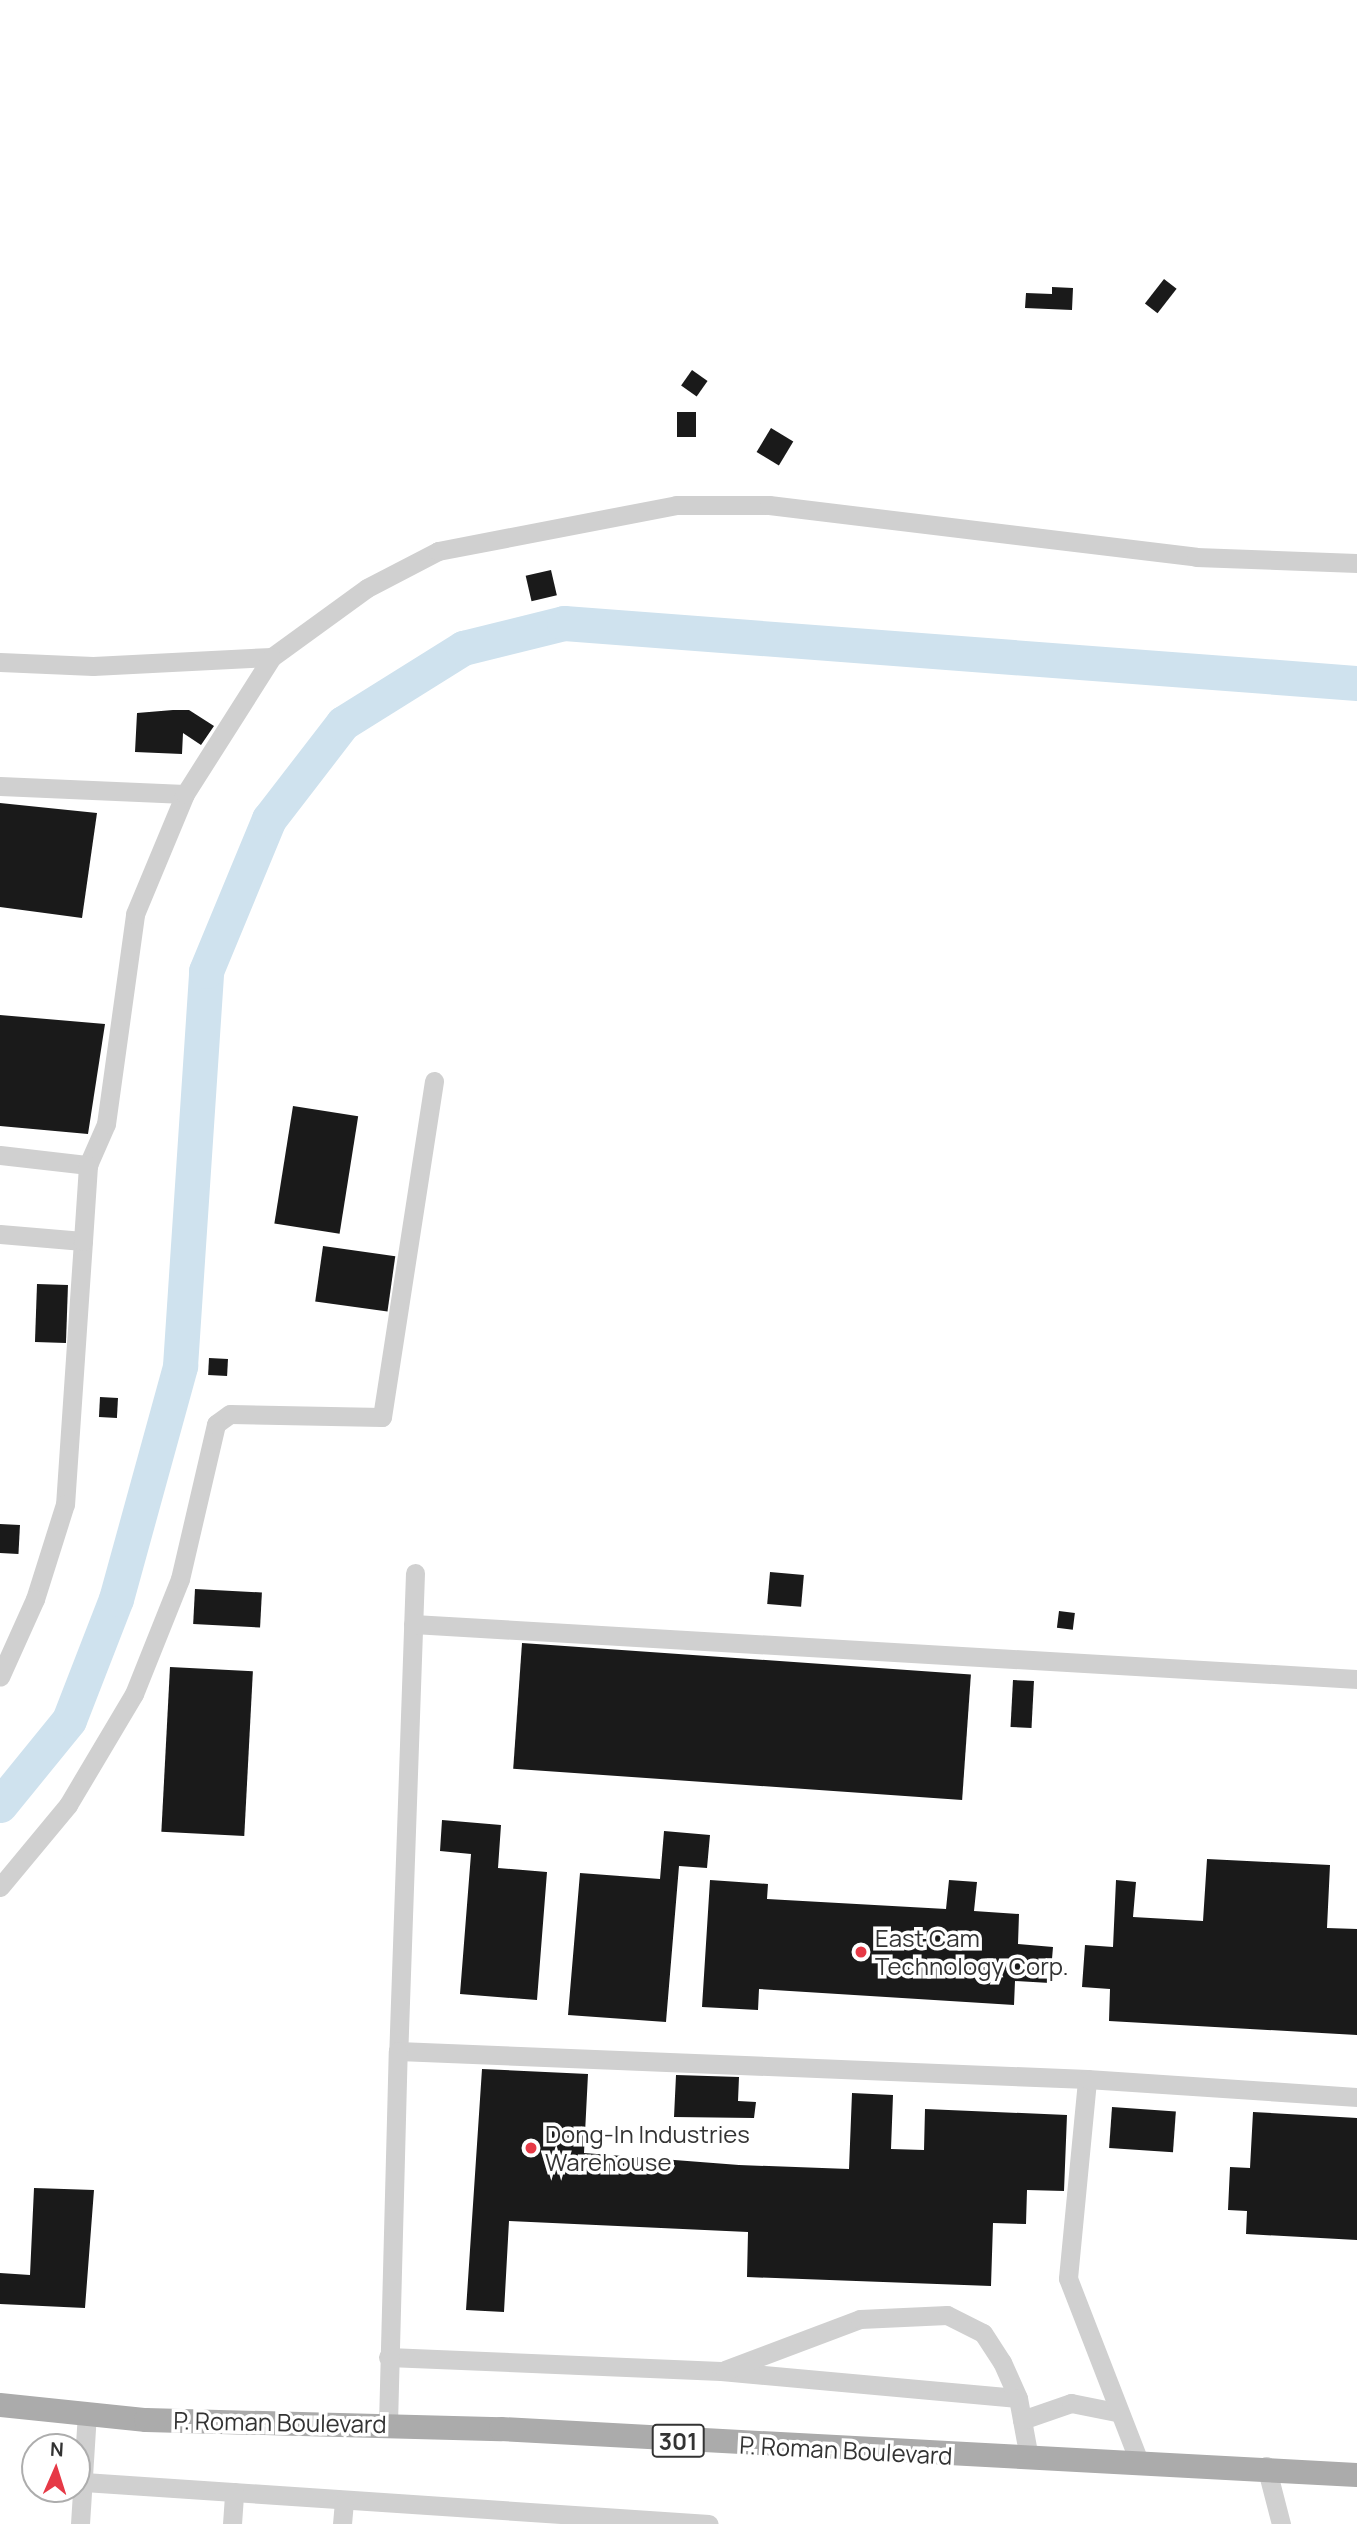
<!DOCTYPE html>
<style>
body{margin:0}
#map{position:relative;width:1357px;height:2524px;overflow:hidden;background:#fff;font-family:Manrope,sans-serif}
div>[style]{position:absolute}
.river>*{height:35px;margin:-17.5px;padding:0 17.5px;transform-origin:17.5px;border-radius:17.5px;background:#cfe2ee}
.building>*{inset:0;background:#1a1a1a;transform-origin:0 0}
.minor>*{height:19px;margin:-9.5px;padding:0 9.5px;transform-origin:9.5px;border-radius:9.5px;background:#d0d0d0}
.major>*{height:24px;margin:-12px;padding:0 12px;transform-origin:12px;border-radius:12px;background:#ababab}
.dots>*{width:19px;height:19px;translate:-50% -50%;box-sizing:border-box;border:4px solid #fff;border-radius:50%}
span{translate:-50% -50%;white-space:nowrap;text-align:center;line-height:1.15;-webkit-text-stroke:7px #fff;paint-order:stroke}
.shield-label span{padding:2px 5px;background:#fff;border:2px solid;border-radius:5px;-webkit-text-stroke-width:0}
.shield-label{font-size:23px;color:#333;font-weight:700}
.poi-label{font-size:24px;color:#333}
.left{translate:0 -50%;text-align:left}
.street-label{font-size:24px;color:#333}
.north{position:absolute;left:21px;top:2433px;width:70px;height:70px;box-sizing:border-box;background:#fff;border:2px solid #adadad;border-radius:50%;rotate:3deg;font-size:19px;font-weight:700;line-height:28px;text-align:center;color:#333}
.north::after{content:'';display:block;margin:auto;width:24px;height:32px;background:#e63946;clip-path:polygon(50% 0,100% 100%,50% 72%,0 100%)}
</style>
<div id="map">
<div class="river">
<i style="left:0;top:1805px;width:109px;rotate:-50.9deg"></i>
<i style="left:69px;top:1720px;width:130px;rotate:-68.8deg"></i>
<i style="left:116px;top:1599px;width:242px;rotate:-74.6deg"></i>
<i style="left:180px;top:1366px;width:396px;rotate:-86.2deg"></i>
<i style="left:206px;top:971px;width:165px;rotate:-67.5deg"></i>
<i style="left:269px;top:819px;width:121px;rotate:-52.4deg"></i>
<i style="left:343px;top:723px;width:142px;rotate:-32deg"></i>
<i style="left:463px;top:648px;width:104px;rotate:-13.9deg"></i>
<i style="left:564px;top:623px;width:795px;rotate:4.33deg"></i>
</div>
<div class="building">
<i style="left:1164px;top:279px;width:16px;height:31px;rotate:38deg"></i>
<i style="clip-path:polygon(1052px 287px,1073px 288px,1072px 310px,1025px 308px,1026px 293px,1052px 294px)"></i>
<i style="left:692px;top:370px;width:19px;height:19px;rotate:35deg"></i>
<i style="left:677px;top:412px;width:19px;height:25px"></i>
<i style="left:771px;top:428px;width:26px;height:28px;rotate:31deg"></i>
<i style="left:551px;top:570px;width:26px;height:26px;rotate:77deg"></i>
<i style="clip-path:polygon(173px 710px,189px 710px,214px 726px,201px 745px,183px 733px,182px 754px,135px 752px,137px 713px)"></i>
<i style="clip-path:polygon(0 803px,97px 813px,82px 918px,0 907px)"></i>
<i style="clip-path:polygon(0 1015px,105px 1024px,88px 1134px,0 1126px)"></i>
<i style="left:293px;top:1106px;width:66px;height:119px;rotate:9deg"></i>
<i style="left:323px;top:1246px;width:73px;height:56px;rotate:8deg"></i>
<i style="left:37px;top:1284px;width:31px;height:58px;rotate:2deg"></i>
<i style="left:209px;top:1358px;width:19px;height:17px;rotate:3deg"></i>
<i style="left:100px;top:1397px;width:18px;height:20px;rotate:3deg"></i>
<i style="left:0;top:1524px;width:20px;height:29px;rotate:3deg"></i>
<i style="left:770px;top:1572px;width:34px;height:32px;rotate:5deg"></i>
<i style="left:195px;top:1589px;width:67px;height:35px;rotate:3deg"></i>
<i style="left:1059px;top:1611px;width:16px;height:17px;rotate:7deg"></i>
<i style="left:522px;top:1643px;width:450px;height:126px;rotate:4deg"></i>
<i style="left:170px;top:1667px;width:83px;height:165px;rotate:3deg"></i>
<i style="left:1013px;top:1680px;width:21px;height:47px;rotate:3deg"></i>
<i style="clip-path:polygon(442px 1820px,501px 1825px,498px 1868px,547px 1872px,537px 2000px,460px 1994px,471px 1854px,440px 1851px)"></i>
<i style="clip-path:polygon(664px 1831px,710px 1835px,707px 1868px,679px 1866px,666px 2022px,568px 2015px,580px 1873px,660px 1879px)"></i>
<i style="clip-path:polygon(1207px 1859px,1330px 1865px,1327px 1928px,1357px 1929px,1357px 2035px,1109px 2021px,1110px 1989px,1082px 1987px,1085px 1945px,1113px 1947px,1116px 1880px,1136px 1882px,1133px 1917px,1203px 1921px)"></i>
<i style="clip-path:polygon(710px 1880px,768px 1884px,767px 1899px,946px 1909px,949px 1880px,977px 1882px,974px 1911px,1019px 1914px,1018px 1944px,1053px 1947px,1050px 1983px,1015px 1981px,1014px 2005px,759px 1989px,758px 2010px,702px 2007px)"></i>
<i style="clip-path:polygon(482px 2069px,588px 2074px,584px 2153px,739px 2165px,849px 2169px,852px 2093px,893px 2095px,891px 2149px,924px 2150px,925px 2109px,1067px 2115px,1064px 2191px,1027px 2190px,1026px 2224px,993px 2223px,991px 2286px,747px 2277px,748px 2232px,509px 2221px,504px 2312px,466px 2310px)"></i>
<i style="clip-path:polygon(676px 2075px,739px 2077px,738px 2101px,756px 2102px,754px 2118px,674px 2117px)"></i>
<i style="left:1112px;top:2107px;width:64px;height:41px;rotate:4deg"></i>
<i style="clip-path:polygon(1253px 2112px,1357px 2118px,1357px 2240px,1246px 2234px,1247px 2211px,1228px 2210px,1230px 2167px,1250px 2168px)"></i>
<i style="clip-path:polygon(34px 2188px,94px 2190px,85px 2308px,0 2304px,0 2273px,30px 2275px)"></i>
</div>
<div class="minor">
<i style="left:0;top:662px;width:93px;rotate:2.5deg"></i>
<i style="left:93px;top:666px;width:179px;rotate:-2.9deg"></i>
<i style="left:272px;top:657px;width:117px;rotate:-36deg"></i>
<i style="left:367px;top:588px;width:80px;rotate:-27.5deg"></i>
<i style="left:438px;top:551px;width:242px;rotate:-10.9deg"></i>
<i style="left:676px;top:505px;width:93px"></i>
<i style="left:769px;top:505px;width:430px;rotate:6.9deg"></i>
<i style="left:1196px;top:557px;width:161px;rotate:2.1deg"></i>
<i style="left:0;top:786px;width:185px;rotate:2.5deg"></i>
<i style="left:0;top:1155px;width:89px;rotate:6.5deg"></i>
<i style="left:88px;top:1165px;width:45px;rotate:-66.3deg"></i>
<i style="left:106px;top:1124px;width:212px;rotate:-82.1deg"></i>
<i style="left:135px;top:914px;width:130px;rotate:-67.4deg"></i>
<i style="left:185px;top:794px;width:162px;rotate:-57.6deg"></i>
<i style="left:0;top:1234px;width:83px;rotate:4.8deg"></i>
<i style="left:83px;top:1241px;width:264px;rotate:93.9deg"></i>
<i style="left:65px;top:1504px;width:100px;rotate:107.5deg"></i>
<i style="left:35px;top:1599px;width:85px;rotate:114.2deg"></i>
<i style="left:83px;top:1241px;width:76px;rotate:-86.2deg"></i>
<i style="left:415px;top:1573px;width:478px;rotate:92deg"></i>
<i style="left:398px;top:2051px;width:690px;rotate:2.33deg"></i>
<i style="left:413px;top:1624px;width:946px;rotate:3.33deg"></i>
<i style="left:0;top:1887px;width:107px;rotate:-50.3deg"></i>
<i style="left:68px;top:1805px;width:129px;rotate:-59.3deg"></i>
<i style="left:134px;top:1694px;width:124px;rotate:-68.2deg"></i>
<i style="left:180px;top:1579px;width:159px;rotate:-76.9deg"></i>
<i style="left:216px;top:1424px;width:17px;rotate:-36deg"></i>
<i style="left:230px;top:1414px;width:152px;rotate:1.1deg"></i>
<i style="left:382px;top:1417px;width:340px;rotate:-81.2deg"></i>
<i style="left:388px;top:2357px;width:333px;rotate:2.4deg"></i>
<i style="left:721px;top:2371px;width:298px;rotate:5.2deg"></i>
<i style="left:725px;top:2370px;width:144px;rotate:-20.7deg"></i>
<i style="left:860px;top:2319px;width:87px;rotate:-2.6deg"></i>
<i style="left:947px;top:2315px;width:40px;rotate:26.6deg"></i>
<i style="left:983px;top:2333px;width:35px;rotate:57deg"></i>
<i style="left:1002px;top:2362px;width:39px;rotate:66deg"></i>
<i style="left:1018px;top:2398px;width:61px;rotate:79.6deg"></i>
<i style="left:1022px;top:2420px;width:52px;rotate:-19.1deg"></i>
<i style="left:1071px;top:2403px;width:46px;rotate:11.3deg"></i>
<i style="left:388px;top:2424px;width:373px;rotate:-88.5deg"></i>
<i style="left:1140px;top:2464px;width:199px;rotate:-111.2deg"></i>
<i style="left:1068px;top:2278px;width:200px;rotate:-84.5deg"></i>
<i style="left:1087px;top:2079px;width:271px;rotate:3.8deg"></i>
<i style="left:1266px;top:2466px;width:60px;rotate:75.5deg"></i>
<i style="left:84px;top:2482px;width:626px;rotate:3.84deg"></i>
<i style="left:80px;top:2524px;width:111px;rotate:-86.4deg"></i>
<i style="left:232px;top:2524px;width:32px;rotate:-86deg"></i>
<i style="left:342px;top:2524px;width:22px;rotate:-85deg"></i>
</div>
<div class="major">
<i style="left:0;top:2405px;width:147px;rotate:5.9deg"></i>
<i style="left:146px;top:2420px;width:355px;rotate:1.5deg"></i>
<i style="left:501px;top:2429px;width:857px;rotate:3.08deg"></i>
</div>
<div class="dots">
<i style="left:861px;top:1952px;background:#e63946"></i>
<i style="left:531px;top:2148px;background:#e63946"></i>
</div>
<div class="shield-label">
<span style="left:678px;top:2441px">301</span>
</div>
<div class="poi-label">
<span class="left" style="left:875px;top:1952px">East Cam<br>Technology Corp.</span>
<span class="left" style="left:545px;top:2148px">Dong-In Industries<br>Warehouse</span>
</div>
<div class="street-label">
<span style="left:280px;top:2422px;rotate:1deg">P. Roman Boulevard</span>
<span style="left:846px;top:2450px;rotate:3deg">P. Roman Boulevard</span>
</div>
<div class="north">N</div>
</div>
